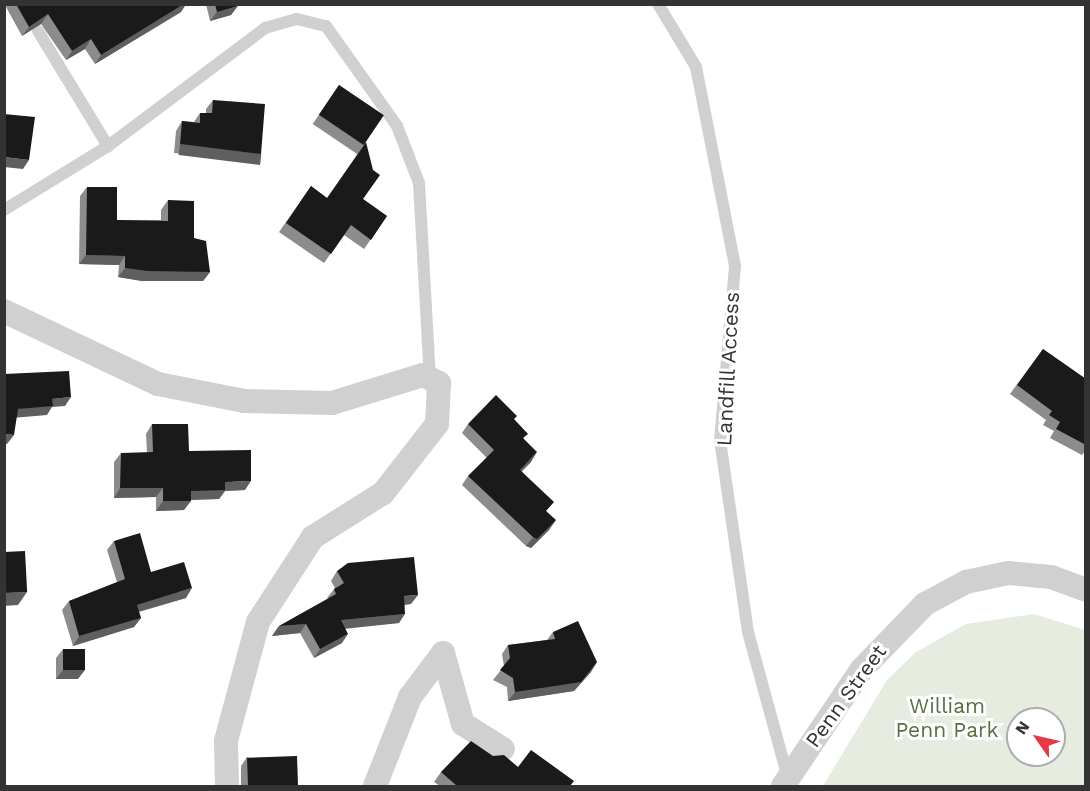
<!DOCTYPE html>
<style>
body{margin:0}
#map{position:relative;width:1090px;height:791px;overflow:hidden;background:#fff;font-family:"Work Sans",sans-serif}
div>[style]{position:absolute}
.green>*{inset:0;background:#e6ecdf}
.lane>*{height:12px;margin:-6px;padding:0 6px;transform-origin:6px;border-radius:6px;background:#d0d0d0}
.street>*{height:24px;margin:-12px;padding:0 12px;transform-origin:12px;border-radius:12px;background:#d0d0d0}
.wall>*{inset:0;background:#8c8c8c;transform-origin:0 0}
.shaded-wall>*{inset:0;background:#5f5f5f;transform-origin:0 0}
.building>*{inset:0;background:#1a1a1a;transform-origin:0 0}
span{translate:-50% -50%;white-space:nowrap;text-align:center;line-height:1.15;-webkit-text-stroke:6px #fff;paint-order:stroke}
.street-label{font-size:21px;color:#333}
.park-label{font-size:21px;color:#56703f}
.frame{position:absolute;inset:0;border:6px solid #333;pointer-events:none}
.north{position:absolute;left:1006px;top:707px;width:60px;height:60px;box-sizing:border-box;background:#fff;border:2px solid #adadad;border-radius:50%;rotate:304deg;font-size:16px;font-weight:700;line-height:24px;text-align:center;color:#333}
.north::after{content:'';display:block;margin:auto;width:21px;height:27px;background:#e63946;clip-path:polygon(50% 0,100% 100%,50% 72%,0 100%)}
</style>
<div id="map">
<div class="green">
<i style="clip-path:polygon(evenodd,1034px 614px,1085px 630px,1085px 786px,823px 786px,887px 680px,916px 652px,966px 624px,1034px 614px,1018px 719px,1054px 719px,1054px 755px,1018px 755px,1018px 719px)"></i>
</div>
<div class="lane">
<i style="left:658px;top:4px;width:74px;rotate:58.9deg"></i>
<i style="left:696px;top:67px;width:203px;rotate:78.9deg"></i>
<i style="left:735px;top:266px;width:175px;rotate:94.9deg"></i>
<i style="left:720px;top:440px;width:194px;rotate:81.7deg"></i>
<i style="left:748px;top:632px;width:151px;rotate:74.7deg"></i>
<i style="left:38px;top:31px;width:135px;rotate:58.7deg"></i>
<i style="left:4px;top:210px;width:122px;rotate:-31.6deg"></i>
<i style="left:108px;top:146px;width:196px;rotate:-36.9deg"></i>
<i style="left:265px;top:28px;width:33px;rotate:-16deg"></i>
<i style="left:297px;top:19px;width:30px;rotate:14deg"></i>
<i style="left:326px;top:26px;width:123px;rotate:54.6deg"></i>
<i style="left:397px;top:126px;width:61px;rotate:68.9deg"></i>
<i style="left:419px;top:183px;width:196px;rotate:86.8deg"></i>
</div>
<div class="street">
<i style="left:4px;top:311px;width:170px;rotate:25.4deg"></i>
<i style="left:158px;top:384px;width:88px;rotate:11.2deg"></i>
<i style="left:244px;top:401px;width:88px;rotate:1.3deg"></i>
<i style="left:332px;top:403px;width:95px;rotate:-17.1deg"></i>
<i style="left:423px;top:375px;width:18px;rotate:27deg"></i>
<i style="left:439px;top:383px;width:41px;rotate:92.8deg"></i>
<i style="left:437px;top:424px;width:88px;rotate:128deg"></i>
<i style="left:383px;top:493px;width:83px;rotate:147.8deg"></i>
<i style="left:313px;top:537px;width:101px;rotate:122.9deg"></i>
<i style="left:258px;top:622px;width:123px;rotate:105.1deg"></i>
<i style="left:226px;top:741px;width:45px;rotate:88.7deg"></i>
<i style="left:375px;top:786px;width:96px;rotate:-68.5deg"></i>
<i style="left:410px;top:697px;width:55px;rotate:-53.1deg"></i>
<i style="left:443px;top:653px;width:74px;rotate:74.3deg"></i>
<i style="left:463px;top:724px;width:47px;rotate:32deg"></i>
<i style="left:783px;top:786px;width:141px;rotate:-56deg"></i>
<i style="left:862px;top:669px;width:91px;rotate:-45.9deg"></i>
<i style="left:925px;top:604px;width:47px;rotate:-28.2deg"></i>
<i style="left:966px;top:582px;width:43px;rotate:-12.1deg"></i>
<i style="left:1008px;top:573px;width:43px;rotate:5.3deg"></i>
<i style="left:1051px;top:577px;width:37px;rotate:20deg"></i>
</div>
<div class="wall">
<i style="clip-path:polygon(8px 4px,186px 4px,181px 12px,95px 64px,85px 49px,66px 60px,41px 24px,22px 36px,6px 7px)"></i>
<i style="clip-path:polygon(206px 4px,238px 4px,231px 15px,210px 21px)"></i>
<i style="left:339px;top:85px;width:54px;height:47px;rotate:34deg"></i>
<i style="clip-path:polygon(213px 100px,261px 154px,255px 163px,174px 153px,176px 131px,182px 121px,194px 122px,200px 113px,206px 113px,206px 109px)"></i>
<i style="clip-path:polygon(311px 186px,327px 198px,363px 199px,387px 216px,364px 249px,344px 235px,324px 263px,279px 232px)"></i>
<i style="clip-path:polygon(87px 187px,117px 220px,161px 220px,161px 210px,168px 200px,194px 238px,210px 272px,203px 281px,142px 281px,118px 277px,119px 265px,79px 264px,80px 196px)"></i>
<i style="clip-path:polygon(1043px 349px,1086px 379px,1086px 450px,1082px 455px,1050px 438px,1054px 431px,1043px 425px,1046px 420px,1010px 394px)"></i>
<i style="clip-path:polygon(514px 420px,524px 439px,531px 462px,522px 471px,547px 512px,549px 530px,531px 548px,526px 546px,462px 485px,468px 476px,487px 458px,462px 433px,468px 424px)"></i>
<i style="clip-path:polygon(152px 424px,189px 451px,245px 490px,225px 491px,219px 499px,191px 500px,184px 510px,156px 511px,156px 497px,114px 498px,114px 462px,121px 453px,147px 453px,146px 434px)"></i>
<i style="clip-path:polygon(114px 541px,151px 572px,186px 598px,139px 612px,141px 618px,134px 627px,73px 646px,62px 610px,69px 601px,117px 582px,107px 550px)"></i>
<i style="clip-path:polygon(337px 571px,411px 604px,405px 605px,399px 623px,345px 628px,342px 643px,314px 658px,300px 633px,272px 636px,279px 626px,328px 599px,327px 598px,335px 588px,331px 581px)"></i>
<i style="clip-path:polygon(553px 632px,591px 672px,574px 691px,508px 701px,507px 687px,493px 680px,504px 666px,502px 654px,508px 645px,547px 640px)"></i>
<i style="clip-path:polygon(63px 649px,78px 679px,56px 679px,56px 658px)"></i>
<i style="clip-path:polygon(493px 756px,518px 767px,571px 786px,440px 786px,434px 782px,441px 772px)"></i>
<i style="clip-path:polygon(247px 757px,298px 786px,241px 786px,241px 766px)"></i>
</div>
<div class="shaded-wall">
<i style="clip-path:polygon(184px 4px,186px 4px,181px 12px,95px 64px,101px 55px)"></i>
<i style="clip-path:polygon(238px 6px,231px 15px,210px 21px,217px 12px)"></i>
<i style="clip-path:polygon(48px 14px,41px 24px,22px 36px,29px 27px)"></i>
<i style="clip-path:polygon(91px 39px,85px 49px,66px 60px,72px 51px)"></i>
<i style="left:180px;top:144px;width:82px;height:11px;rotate:7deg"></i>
<i style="clip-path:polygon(4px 157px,29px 160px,23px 169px,4px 167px)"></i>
<i style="clip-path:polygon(86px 255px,125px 256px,119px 265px,79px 264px)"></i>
<i style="clip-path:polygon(125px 268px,210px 272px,203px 281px,142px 281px,118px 277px)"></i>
<i style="clip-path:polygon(71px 397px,65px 406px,52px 407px,47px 415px,12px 418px,18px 409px,52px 399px)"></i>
<i style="clip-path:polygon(4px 434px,14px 435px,7px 444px,4px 444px)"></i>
<i style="clip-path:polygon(537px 452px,531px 462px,514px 479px,520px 470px)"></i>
<i style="clip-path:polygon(251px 481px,245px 490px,225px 491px,219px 499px,184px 500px,191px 491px,225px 482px)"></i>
<i style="clip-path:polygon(120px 488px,163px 488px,156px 497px,114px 498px)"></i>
<i style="clip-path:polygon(163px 501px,191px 501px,184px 510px,156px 511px)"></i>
<i style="clip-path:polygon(556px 520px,549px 530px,531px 548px,526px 546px,533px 537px)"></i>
<i style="clip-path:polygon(192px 588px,186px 598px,130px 614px,137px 605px)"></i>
<i style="clip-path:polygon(27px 592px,18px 605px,4px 606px,4px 593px)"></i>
<i style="clip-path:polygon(418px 595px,411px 604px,397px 605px,404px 596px)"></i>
<i style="clip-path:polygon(405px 614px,399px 623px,334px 630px,341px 620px)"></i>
<i style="clip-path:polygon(141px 618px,134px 627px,73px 646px,79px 636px)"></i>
<i style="clip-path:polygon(306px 624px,300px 633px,272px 636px,279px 626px)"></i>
<i style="clip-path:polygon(348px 634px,342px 643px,314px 658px,320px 649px)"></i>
<i style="clip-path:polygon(597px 662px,591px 672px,574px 691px,508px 701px,515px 692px)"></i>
<i style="clip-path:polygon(63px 670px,85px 670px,78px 679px,56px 679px)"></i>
</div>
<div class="building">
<i style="clip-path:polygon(16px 4px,184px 4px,101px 55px,91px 39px,72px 51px,48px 14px,29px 27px)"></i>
<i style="clip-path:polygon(215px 4px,237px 4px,238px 6px,217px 12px)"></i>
<i style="left:339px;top:85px;width:54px;height:36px;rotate:34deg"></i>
<i style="clip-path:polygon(213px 100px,265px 104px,261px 154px,180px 144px,182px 121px,200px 123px,200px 113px,212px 113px)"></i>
<i style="clip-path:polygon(4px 114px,35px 117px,29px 160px,4px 157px)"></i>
<i style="clip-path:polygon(366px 142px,373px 170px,380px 175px,363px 199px,387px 216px,371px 240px,351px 225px,331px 254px,286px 223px,311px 186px,327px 198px)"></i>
<i style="clip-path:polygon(87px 187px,117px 187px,117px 220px,168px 221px,168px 200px,194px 201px,194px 238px,206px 241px,210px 272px,148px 271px,125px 268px,125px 256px,86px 255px)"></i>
<i style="clip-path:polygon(1043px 349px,1086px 379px,1086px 445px,1056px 429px,1060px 422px,1049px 415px,1052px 411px,1017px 385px)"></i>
<i style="clip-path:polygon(69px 371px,71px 397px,52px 399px,53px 406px,18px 409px,14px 435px,4px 434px,4px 374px)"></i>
<i style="clip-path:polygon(496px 395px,517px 416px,514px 419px,528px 434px,523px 438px,537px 452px,520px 470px,554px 502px,546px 511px,556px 520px,537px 539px,533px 537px,468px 476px,494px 450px,468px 424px)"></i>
<i style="clip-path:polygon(152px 424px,188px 424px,189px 451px,251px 450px,251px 481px,225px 482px,225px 490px,191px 491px,191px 501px,163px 501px,163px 488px,120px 488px,121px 453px,153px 452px)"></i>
<i style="clip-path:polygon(140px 533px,151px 572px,184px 562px,192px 588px,137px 605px,141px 618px,79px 636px,69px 601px,125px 579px,114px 541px)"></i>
<i style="left:25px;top:551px;width:41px;height:21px;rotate:87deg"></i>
<i style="clip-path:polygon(414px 557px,418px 595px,404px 596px,405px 614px,341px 620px,348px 634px,320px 649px,306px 624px,279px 626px,336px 594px,334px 589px,344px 583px,337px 571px,348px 563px)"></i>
<i style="clip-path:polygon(578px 621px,597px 662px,581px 682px,515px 692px,513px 678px,500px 670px,510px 658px,508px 645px,555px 639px,553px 632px)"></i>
<i style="left:63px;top:649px;width:22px;height:21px"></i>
<i style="clip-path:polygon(471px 741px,493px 756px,504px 755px,518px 767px,531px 750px,574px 781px,570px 786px,457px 786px,441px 772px)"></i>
<i style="left:297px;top:756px;width:30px;height:50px;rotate:88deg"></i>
</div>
<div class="street-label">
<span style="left:728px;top:369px;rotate:-87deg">Landfill Access</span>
<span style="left:846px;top:696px;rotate:-54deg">Penn Street</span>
</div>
<div class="park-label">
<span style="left:947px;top:718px">William<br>Penn Park</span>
</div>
<div class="frame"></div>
<div class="north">N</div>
</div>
